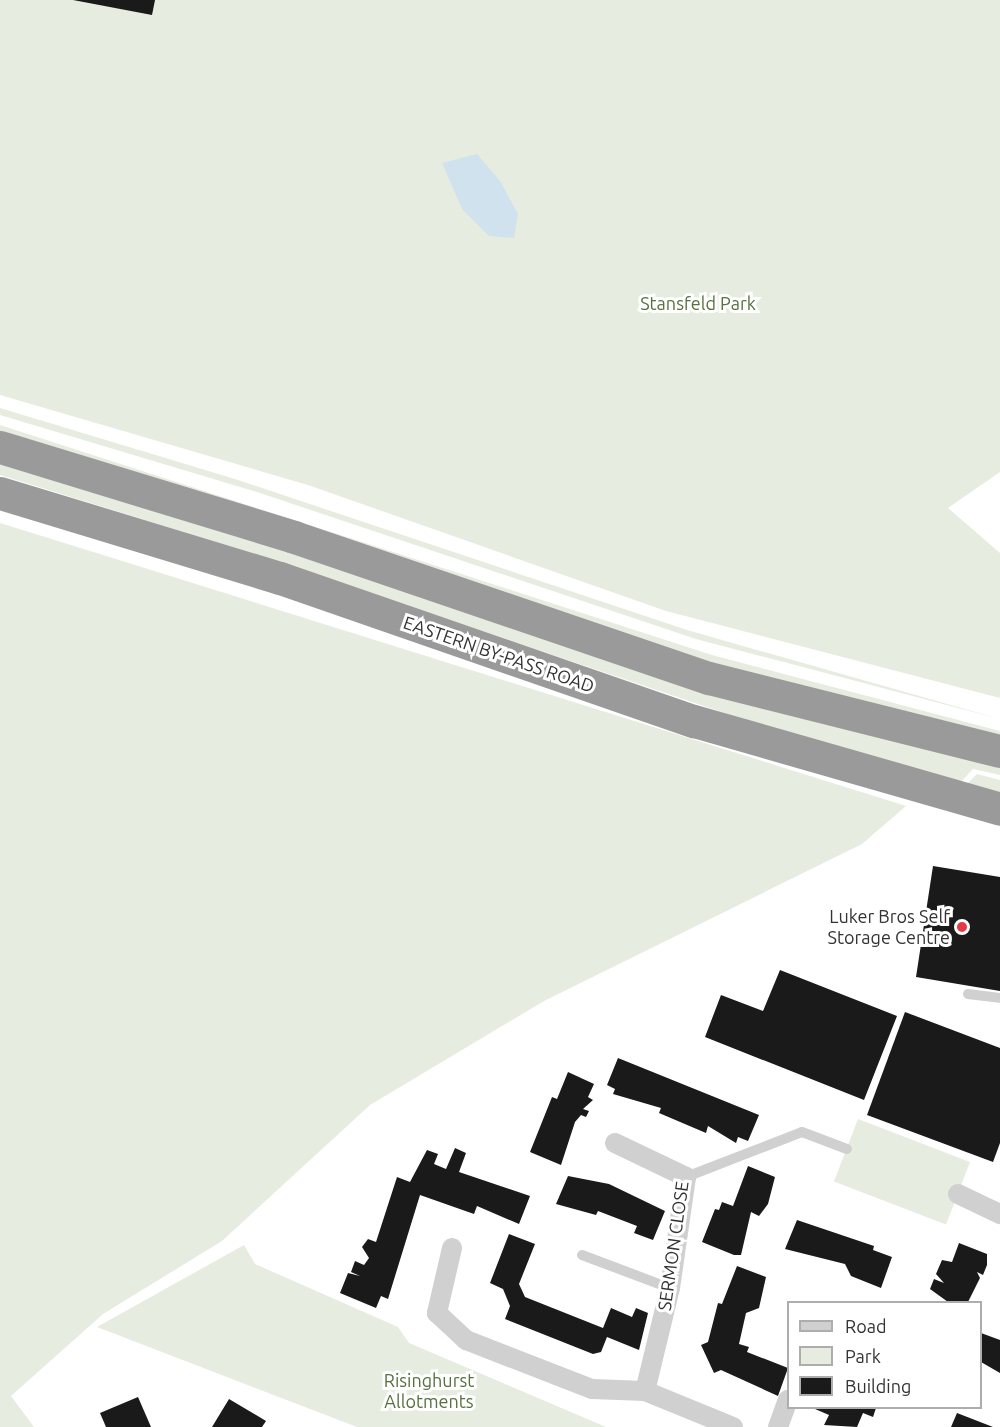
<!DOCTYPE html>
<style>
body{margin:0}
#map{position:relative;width:1000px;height:1427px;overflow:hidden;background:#fff;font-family:Ubuntu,sans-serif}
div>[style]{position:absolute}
.green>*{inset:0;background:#e6ecdf;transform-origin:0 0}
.water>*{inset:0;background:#cfe2ee}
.building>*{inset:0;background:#1a1a1a}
.lane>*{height:10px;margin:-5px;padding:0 5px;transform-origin:5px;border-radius:5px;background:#d0d0d0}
.street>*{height:20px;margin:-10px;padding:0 10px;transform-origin:10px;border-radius:10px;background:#d0d0d0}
.highway>*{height:33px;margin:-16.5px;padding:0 16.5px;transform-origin:16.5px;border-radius:16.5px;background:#9a9a9a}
.dots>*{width:16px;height:16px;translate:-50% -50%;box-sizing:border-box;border:3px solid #fff;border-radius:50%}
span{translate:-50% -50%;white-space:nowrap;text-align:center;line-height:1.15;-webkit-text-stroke:6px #fff;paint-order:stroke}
.park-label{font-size:18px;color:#56703f}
.street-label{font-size:18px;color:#333}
.poi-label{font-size:18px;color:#333}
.right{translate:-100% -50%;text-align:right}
.legend{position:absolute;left:787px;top:1301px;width:195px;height:108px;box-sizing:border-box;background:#fff;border:2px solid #adadad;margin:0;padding:8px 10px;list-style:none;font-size:18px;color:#333}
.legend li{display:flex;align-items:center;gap:12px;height:30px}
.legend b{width:30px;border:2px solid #adadad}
</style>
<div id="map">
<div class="green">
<i style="clip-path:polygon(0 0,1000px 0,1000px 472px,948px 508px,1000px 553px,1000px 698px,666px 611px,308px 485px,0 395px)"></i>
<i style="clip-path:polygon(0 408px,235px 479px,687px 630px,1000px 719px,696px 639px,257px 492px,0 415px)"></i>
<i style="clip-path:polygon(0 425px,712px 655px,1000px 731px,1000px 738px,780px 684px,0 434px)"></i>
<i style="clip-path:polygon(0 460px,1000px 763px,1000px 775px,973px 769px,958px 785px,760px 725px,249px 552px,0 475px)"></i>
<i style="clip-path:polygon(0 523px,103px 555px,906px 806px,862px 844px,544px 1001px,370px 1105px,222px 1241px,103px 1314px,11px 1396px,34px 1427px,0 1427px)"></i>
<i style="clip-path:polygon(977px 774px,1000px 780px,1000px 794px,965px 786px)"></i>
<i style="left:858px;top:1119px;width:120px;height:67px;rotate:21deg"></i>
<i style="clip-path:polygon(244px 1245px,255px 1264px,398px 1327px,409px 1343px,606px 1427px,357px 1427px,97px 1327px)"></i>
</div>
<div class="water">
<i style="clip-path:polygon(477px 154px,500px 181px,518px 214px,514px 238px,489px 236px,462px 209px,442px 163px)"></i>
</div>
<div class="building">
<i style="clip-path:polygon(73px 0,155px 0,152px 15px)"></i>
<i style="clip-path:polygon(933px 866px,1000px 877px,1000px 991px,916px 977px)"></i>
<i style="clip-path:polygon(780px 970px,897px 1016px,864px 1100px,705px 1037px,721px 995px,763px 1011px)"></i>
<i style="clip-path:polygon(905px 1012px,1000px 1048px,1000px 1143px,993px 1162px,867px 1115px)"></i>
<i style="clip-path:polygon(618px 1058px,759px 1115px,748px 1141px,738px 1137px,736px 1143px,708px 1126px,706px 1133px,659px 1113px,661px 1108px,613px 1094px,615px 1089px,607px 1085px)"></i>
<i style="clip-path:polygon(568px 1072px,594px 1084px,588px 1097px,593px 1100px,583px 1109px,589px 1111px,586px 1117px,581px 1115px,575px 1122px,561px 1165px,530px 1152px,552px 1097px,557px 1099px)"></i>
<i style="clip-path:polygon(455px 1148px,466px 1153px,459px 1172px,530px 1196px,519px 1224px,477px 1206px,474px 1214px,420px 1195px,388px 1299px,381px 1296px,376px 1308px,340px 1293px,348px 1273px,360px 1276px,351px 1272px,355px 1261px,364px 1265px,369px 1258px,362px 1247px,368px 1239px,376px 1242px,397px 1177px,410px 1182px,427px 1150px,438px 1154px,434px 1164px,446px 1169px)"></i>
<i style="clip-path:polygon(748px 1166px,775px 1177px,768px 1204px,759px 1216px,751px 1212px,741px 1255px,734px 1255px,702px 1242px,715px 1209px,719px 1210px,722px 1202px,733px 1206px)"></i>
<i style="clip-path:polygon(568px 1176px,609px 1184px,665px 1211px,653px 1240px,634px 1233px,637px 1226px,598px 1211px,596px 1215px,556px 1204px)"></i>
<i style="clip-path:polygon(797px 1220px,874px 1246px,873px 1250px,892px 1257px,881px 1288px,851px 1276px,845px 1264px,785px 1249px)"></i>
<i style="clip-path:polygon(509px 1234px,535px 1244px,519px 1284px,525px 1297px,603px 1328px,611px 1308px,632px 1317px,636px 1308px,648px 1313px,639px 1350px,607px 1337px,601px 1352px,593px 1354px,505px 1319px,510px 1306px,503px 1289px,490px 1283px)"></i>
<i style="clip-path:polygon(959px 1243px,987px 1254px,987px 1265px,983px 1275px,977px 1272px,980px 1278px,968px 1302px,948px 1302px,930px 1289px,934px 1279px,944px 1283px,936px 1274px,942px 1260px,952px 1262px)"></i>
<i style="clip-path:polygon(737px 1266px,766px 1277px,759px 1308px,746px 1313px,739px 1344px,749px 1347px,747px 1352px,788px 1368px,778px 1396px,721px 1370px,714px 1373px,701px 1345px,708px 1342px,718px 1303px,722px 1304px)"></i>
<i style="clip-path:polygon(981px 1333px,1000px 1340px,1000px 1373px,981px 1362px)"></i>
<i style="clip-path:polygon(138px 1397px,151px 1427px,106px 1427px,100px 1413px)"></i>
<i style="clip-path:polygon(229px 1399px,266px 1421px,262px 1427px,212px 1427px)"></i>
<i style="clip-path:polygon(876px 1408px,873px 1417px,863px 1413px,857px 1427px,824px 1425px,829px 1415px,815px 1409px)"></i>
<i style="clip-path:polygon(957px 1413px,993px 1427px,951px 1427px)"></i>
</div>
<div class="lane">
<i style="left:968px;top:994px;width:32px;rotate:7deg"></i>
<i style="left:686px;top:1177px;width:124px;rotate:-21.2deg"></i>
<i style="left:802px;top:1132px;width:48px;rotate:20.7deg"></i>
<i style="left:582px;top:1255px;width:94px;rotate:20.6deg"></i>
</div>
<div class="street">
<i style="left:615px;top:1143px;width:79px;rotate:25.6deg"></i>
<i style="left:686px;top:1177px;width:112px;rotate:98.2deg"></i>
<i style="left:670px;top:1288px;width:106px;rotate:103.6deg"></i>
<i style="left:958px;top:1194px;width:47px;rotate:25.5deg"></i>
<i style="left:452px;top:1248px;width:67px;rotate:103deg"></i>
<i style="left:437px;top:1313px;width:40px;rotate:43deg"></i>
<i style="left:466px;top:1340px;width:135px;rotate:21.3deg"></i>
<i style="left:592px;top:1389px;width:53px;rotate:2.2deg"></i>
<i style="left:645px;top:1391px;width:95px;rotate:22.2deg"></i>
<i style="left:778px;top:1427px;width:29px;rotate:-70deg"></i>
</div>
<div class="highway">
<i style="left:0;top:447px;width:307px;rotate:17deg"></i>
<i style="left:294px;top:537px;width:438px;rotate:18.8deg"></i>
<i style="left:709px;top:678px;width:300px;rotate:14.1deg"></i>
<i style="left:0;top:493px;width:293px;rotate:16.9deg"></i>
<i style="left:280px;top:578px;width:438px;rotate:19.1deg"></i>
<i style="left:694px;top:721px;width:318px;rotate:16deg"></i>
</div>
<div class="dots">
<i style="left:962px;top:927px;background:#e63946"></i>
</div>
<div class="park-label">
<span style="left:698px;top:303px">Stansfeld Park</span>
<span style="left:429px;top:1391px">Risinghurst<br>Allotments</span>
</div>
<div class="street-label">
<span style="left:499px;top:654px;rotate:19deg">EASTERN BY-PASS ROAD</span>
<span style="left:673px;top:1246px;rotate:-82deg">SERMON CLOSE</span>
</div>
<div class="poi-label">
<span class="right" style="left:950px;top:927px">Luker Bros Self<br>Storage Centre</span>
</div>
<ul class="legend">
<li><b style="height:8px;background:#d0d0d0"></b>Road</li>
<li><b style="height:16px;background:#e6ecdf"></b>Park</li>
<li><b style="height:16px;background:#1a1a1a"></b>Building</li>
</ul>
</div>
